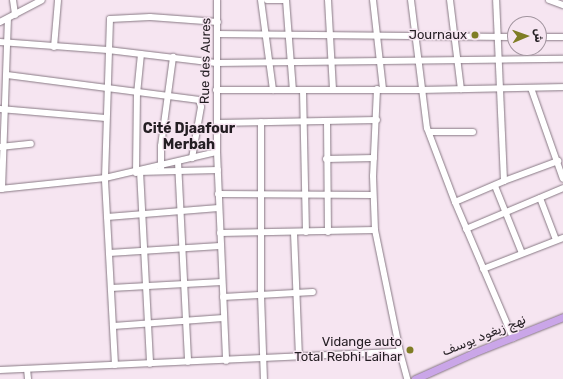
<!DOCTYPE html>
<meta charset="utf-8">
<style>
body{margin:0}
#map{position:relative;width:563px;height:379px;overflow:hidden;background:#f6e5f1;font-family:Rubik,Cairo,sans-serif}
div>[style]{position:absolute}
.roads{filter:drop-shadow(0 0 1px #887984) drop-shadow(0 0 1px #887984)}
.minor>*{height:6px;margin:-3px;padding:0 3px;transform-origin:3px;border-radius:3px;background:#fff}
.major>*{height:7px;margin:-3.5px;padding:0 3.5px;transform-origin:3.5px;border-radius:3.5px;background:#caa6e8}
.dots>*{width:11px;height:11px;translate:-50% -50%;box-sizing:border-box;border:2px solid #f6e5f1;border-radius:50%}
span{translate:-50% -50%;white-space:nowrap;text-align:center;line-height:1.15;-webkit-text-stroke:3px #f6e5f1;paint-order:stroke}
.poi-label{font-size:13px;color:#241e23}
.right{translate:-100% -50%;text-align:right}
.street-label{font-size:13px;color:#241e23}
.neighbourhood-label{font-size:14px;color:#241e23;font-weight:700}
.north{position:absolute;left:507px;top:16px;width:40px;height:40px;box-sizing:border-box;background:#f6e5f1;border:1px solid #a2959f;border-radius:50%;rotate:88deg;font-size:11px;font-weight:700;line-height:16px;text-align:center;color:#241e23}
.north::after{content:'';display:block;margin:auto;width:14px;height:18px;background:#7f7d25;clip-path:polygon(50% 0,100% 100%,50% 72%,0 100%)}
</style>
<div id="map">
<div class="roads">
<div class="minor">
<i style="left:13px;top:0;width:15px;rotate:82deg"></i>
<i style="left:217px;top:0;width:152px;rotate:90deg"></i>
<i style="left:217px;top:152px;width:209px;rotate:87.5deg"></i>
<i style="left:261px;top:0;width:91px;rotate:82.4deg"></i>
<i style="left:267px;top:0;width:19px"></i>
<i style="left:286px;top:0;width:90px;rotate:85.6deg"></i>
<i style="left:328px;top:0;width:89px;rotate:86.8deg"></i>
<i style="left:373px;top:0;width:90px;rotate:83.6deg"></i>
<i style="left:411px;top:0;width:129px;rotate:82.9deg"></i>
<i style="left:427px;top:128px;width:79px;rotate:69.3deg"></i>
<i style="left:455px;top:202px;width:148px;rotate:66.9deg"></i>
<i style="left:450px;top:0;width:90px;rotate:83deg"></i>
<i style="left:549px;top:0;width:15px;rotate:20deg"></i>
<i style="left:0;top:22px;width:47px;rotate:-27.6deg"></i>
<i style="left:217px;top:34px;width:298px;rotate:0.6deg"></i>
<i style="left:539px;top:37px;width:24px"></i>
<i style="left:0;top:42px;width:108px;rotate:4.2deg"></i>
<i style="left:108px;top:50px;width:109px;rotate:6.9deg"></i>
<i style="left:216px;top:63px;width:347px;rotate:-0.7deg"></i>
<i style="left:54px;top:47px;width:47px;rotate:-85.1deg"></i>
<i style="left:7px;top:75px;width:194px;rotate:7.4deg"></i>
<i style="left:199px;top:100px;width:7px;rotate:74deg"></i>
<i style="left:201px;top:107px;width:52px;rotate:100deg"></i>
<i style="left:531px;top:88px;width:96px;rotate:70.6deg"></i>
<i style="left:377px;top:89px;width:87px;rotate:92.6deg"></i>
<i style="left:373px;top:176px;width:54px;rotate:87.9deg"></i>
<i style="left:375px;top:230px;width:125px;rotate:78.4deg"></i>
<i style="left:216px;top:90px;width:207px"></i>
<i style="left:423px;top:90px;width:140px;rotate:-1.2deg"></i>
<i style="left:303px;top:90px;width:142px;rotate:88.8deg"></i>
<i style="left:0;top:109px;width:106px;rotate:4.9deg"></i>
<i style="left:327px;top:121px;width:111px;rotate:89.5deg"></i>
<i style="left:261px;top:122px;width:173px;rotate:90deg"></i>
<i style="left:261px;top:295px;width:84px;rotate:88deg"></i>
<i style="left:217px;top:123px;width:160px;rotate:-1.1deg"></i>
<i style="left:429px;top:132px;width:44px"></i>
<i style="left:0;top:147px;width:31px;rotate:-6deg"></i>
<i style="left:326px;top:159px;width:48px;rotate:-1.2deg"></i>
<i style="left:178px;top:162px;width:200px;rotate:87.1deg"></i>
<i style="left:140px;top:171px;width:193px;rotate:87deg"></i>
<i style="left:161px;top:171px;width:25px;rotate:-90deg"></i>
<i style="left:161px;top:146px;width:90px;rotate:-82.3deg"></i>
<i style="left:138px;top:172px;width:80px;rotate:-1.4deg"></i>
<i style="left:136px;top:173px;width:79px;rotate:-89.3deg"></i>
<i style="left:137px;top:94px;width:40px;rotate:-84.3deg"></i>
<i style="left:504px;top:181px;width:58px;rotate:-20.3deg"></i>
<i style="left:495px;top:186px;width:72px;rotate:68.1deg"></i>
<i style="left:0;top:189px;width:106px;rotate:-6deg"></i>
<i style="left:105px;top:178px;width:115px;rotate:-13.1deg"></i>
<i style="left:2px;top:189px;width:170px;rotate:-88deg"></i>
<i style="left:218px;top:194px;width:155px;rotate:0.4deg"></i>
<i style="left:540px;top:198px;width:45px;rotate:69.1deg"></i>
<i style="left:455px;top:202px;width:53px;rotate:-23.2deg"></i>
<i style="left:504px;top:181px;width:181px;rotate:-92.5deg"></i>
<i style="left:107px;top:217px;width:112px;rotate:-4.6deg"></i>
<i style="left:466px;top:229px;width:105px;rotate:-22.9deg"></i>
<i style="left:220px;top:233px;width:155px;rotate:-1.1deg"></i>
<i style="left:294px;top:233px;width:123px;rotate:87.7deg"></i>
<i style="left:109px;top:253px;width:111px;rotate:-3.6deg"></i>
<i style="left:483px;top:269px;width:86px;rotate:-21.2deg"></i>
<i style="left:111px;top:288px;width:111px;rotate:-3.1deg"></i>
<i style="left:223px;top:297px;width:90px;rotate:-3.2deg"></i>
<i style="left:113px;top:326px;width:111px;rotate:-4.1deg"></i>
<i style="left:115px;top:365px;width:187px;rotate:-93.1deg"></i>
<i style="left:105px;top:178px;width:159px;rotate:-88.2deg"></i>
<i style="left:110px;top:19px;width:40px;rotate:-2.9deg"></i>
<i style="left:150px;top:17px;width:68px;rotate:4.2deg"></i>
<i style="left:27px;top:369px;width:10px;rotate:84deg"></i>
<i style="left:0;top:370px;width:400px;rotate:-2.6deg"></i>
<i style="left:400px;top:352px;width:28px;rotate:75deg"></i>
</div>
<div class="major">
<i style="left:415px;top:379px;width:64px;rotate:-24.1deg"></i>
<i style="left:473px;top:353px;width:97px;rotate:-21.8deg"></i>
</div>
</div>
<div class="dots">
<i style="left:475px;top:35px;background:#7f7d25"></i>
<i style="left:410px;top:350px;background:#7f7d25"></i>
</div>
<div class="poi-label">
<span class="right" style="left:467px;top:35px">Journaux</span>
<span class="right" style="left:402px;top:350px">Vidange auto<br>Total Rebhi Laihar</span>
</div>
<div class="street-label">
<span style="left:206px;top:61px;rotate:-89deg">Rue des Aures</span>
<span style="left:484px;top:336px;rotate:-22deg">نهج زيغود يوسف</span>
</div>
<div class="neighbourhood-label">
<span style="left:189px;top:137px">Cité Djaafour<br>Merbah</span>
</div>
<div class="north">ش</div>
</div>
